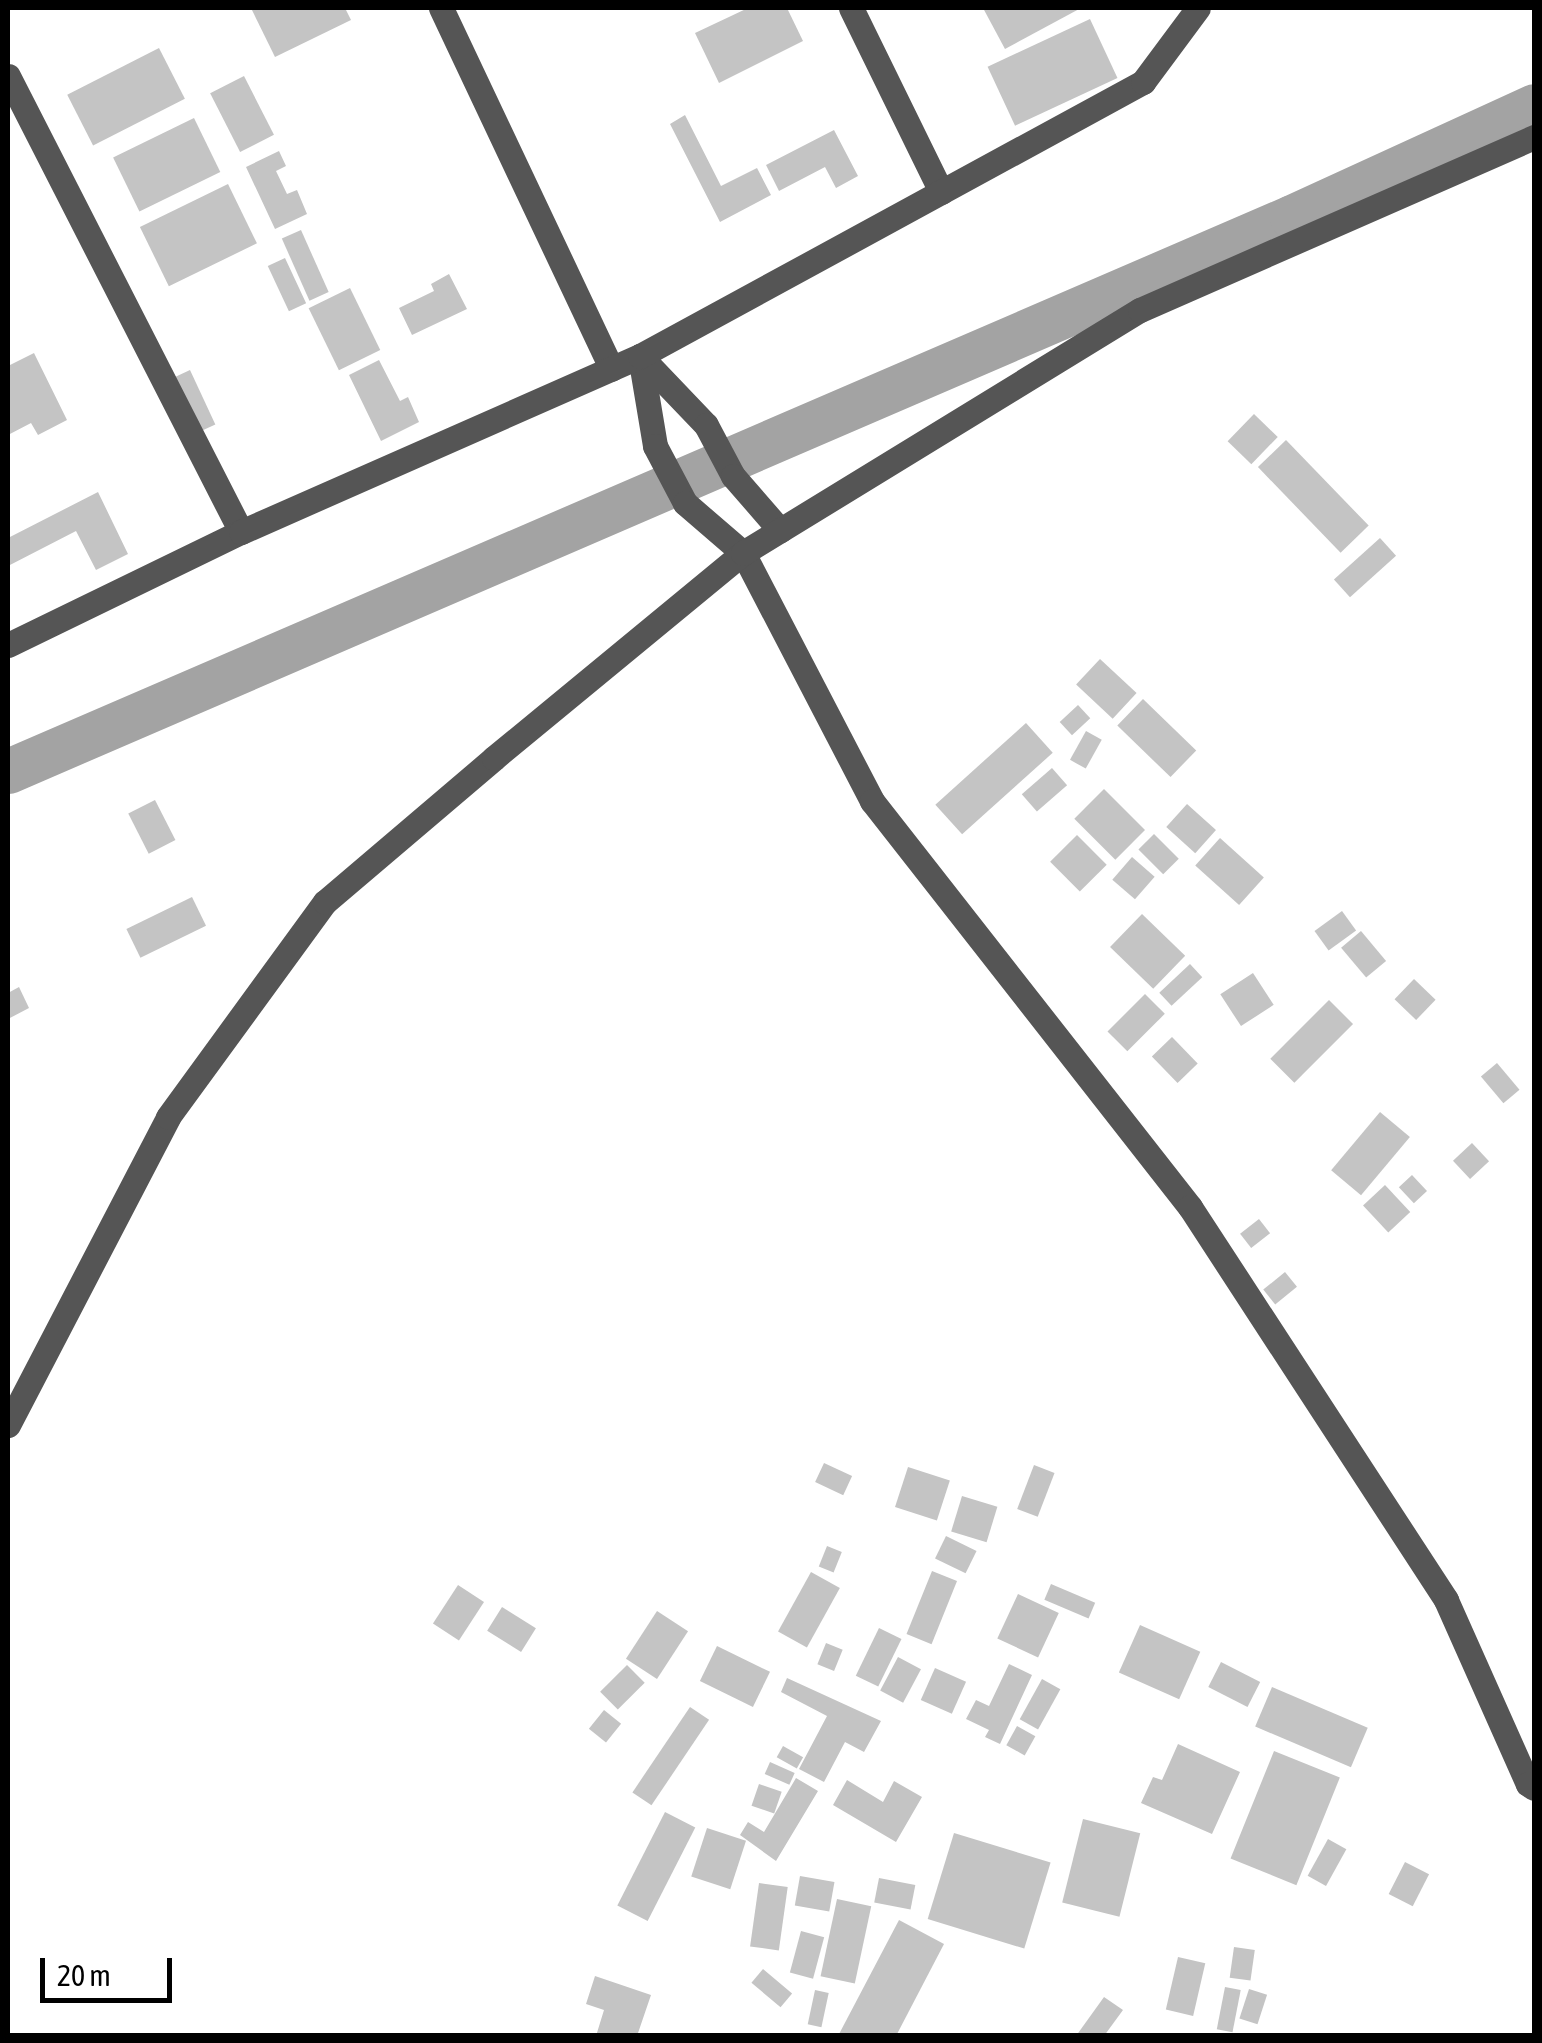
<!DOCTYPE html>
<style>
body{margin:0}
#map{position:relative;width:1542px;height:2043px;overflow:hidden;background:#fff;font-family:"Asap Condensed",sans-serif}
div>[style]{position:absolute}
.canal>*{height:45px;margin:-22.5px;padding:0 22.5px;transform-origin:22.5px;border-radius:22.5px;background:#a3a3a3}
.building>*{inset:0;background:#c4c4c4;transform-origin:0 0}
.minor>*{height:25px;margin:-12.5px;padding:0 12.5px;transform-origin:12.5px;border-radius:12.5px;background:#555}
span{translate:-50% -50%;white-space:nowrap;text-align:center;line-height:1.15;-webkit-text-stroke:10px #fff;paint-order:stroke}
.frame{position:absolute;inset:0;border:10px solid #000;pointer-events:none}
.scale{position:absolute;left:40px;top:1958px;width:132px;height:45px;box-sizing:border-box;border:5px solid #000;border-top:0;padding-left:12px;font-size:30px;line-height:35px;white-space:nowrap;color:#000;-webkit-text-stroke:8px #fff;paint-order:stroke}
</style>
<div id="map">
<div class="canal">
<i style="left:8px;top:771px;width:1398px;rotate:-23.34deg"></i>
<i style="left:1292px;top:217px;width:266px;rotate:-24.6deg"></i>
</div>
<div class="building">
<i style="clip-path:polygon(251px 8px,345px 8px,351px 20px,275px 57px)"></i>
<i style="clip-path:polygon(748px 8px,787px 8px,803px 41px,719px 83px,695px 33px)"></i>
<i style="clip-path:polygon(983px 8px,1081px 8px,1005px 49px)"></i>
<i style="left:1090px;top:19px;width:65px;height:113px;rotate:65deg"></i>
<i style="left:159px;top:48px;width:57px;height:103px;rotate:63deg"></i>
<i style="left:244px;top:76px;width:66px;height:38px;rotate:63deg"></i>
<i style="clip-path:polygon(685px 115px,721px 186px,757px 168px,771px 195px,720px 222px,670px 124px)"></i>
<i style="left:194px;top:118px;width:60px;height:90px;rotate:64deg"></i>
<i style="clip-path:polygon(834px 130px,858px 176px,836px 188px,825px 167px,779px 191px,766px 165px)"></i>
<i style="clip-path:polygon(279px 151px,286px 166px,276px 171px,287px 194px,297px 190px,307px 214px,275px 229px,246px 167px)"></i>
<i style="left:228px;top:184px;width:66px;height:98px;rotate:64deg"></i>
<i style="left:301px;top:230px;width:68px;height:21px;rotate:66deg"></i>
<i style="left:285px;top:258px;width:50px;height:19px;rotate:65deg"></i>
<i style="clip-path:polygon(449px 274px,467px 309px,412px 335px,399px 308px,434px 291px,431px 284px)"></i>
<i style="left:350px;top:288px;width:69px;height:46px;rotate:64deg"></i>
<i style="clip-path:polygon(34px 353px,67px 420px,38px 435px,31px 423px,8px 435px,8px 366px)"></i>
<i style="clip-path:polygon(379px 360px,400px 401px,408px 397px,419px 422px,381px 441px,349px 375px)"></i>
<i style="left:190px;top:370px;width:60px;height:23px;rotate:65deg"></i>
<i style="left:1254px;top:414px;width:33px;height:38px;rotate:44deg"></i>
<i style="left:1286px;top:440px;width:119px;height:39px;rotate:46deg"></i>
<i style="clip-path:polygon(98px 492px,128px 554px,96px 570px,76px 531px,8px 566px,8px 538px)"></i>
<i style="left:1380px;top:538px;width:24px;height:62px;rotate:48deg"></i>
<i style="left:1100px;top:659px;width:50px;height:35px;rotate:43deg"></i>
<i style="left:1143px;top:699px;width:74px;height:37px;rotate:44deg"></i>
<i style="left:1078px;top:705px;width:18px;height:25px;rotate:47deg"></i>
<i style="left:1026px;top:723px;width:40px;height:122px;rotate:48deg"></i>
<i style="left:1086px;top:731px;width:18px;height:33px;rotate:29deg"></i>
<i style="left:1052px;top:768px;width:23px;height:40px;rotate:49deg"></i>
<i style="left:1104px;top:789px;width:58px;height:42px;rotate:45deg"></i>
<i style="left:155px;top:800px;width:45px;height:30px;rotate:63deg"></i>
<i style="left:1187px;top:804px;width:39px;height:31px;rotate:42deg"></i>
<i style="left:1154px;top:834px;width:35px;height:22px;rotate:45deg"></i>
<i style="left:1077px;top:835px;width:42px;height:38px;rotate:45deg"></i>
<i style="left:1220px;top:838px;width:59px;height:37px;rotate:42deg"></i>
<i style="left:1132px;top:857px;width:30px;height:30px;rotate:41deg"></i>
<i style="left:192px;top:897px;width:32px;height:73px;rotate:64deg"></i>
<i style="left:1342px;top:911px;width:24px;height:34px;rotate:54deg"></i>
<i style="left:1142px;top:914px;width:60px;height:46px;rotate:44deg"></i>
<i style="left:1361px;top:931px;width:39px;height:26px;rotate:50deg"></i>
<i style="left:1190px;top:964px;width:18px;height:42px;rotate:47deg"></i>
<i style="left:1253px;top:973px;width:38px;height:39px;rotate:57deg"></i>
<i style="left:1414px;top:979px;width:30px;height:28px;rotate:44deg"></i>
<i style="clip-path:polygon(19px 987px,29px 1008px,8px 1019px,8px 993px)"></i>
<i style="left:1145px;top:994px;width:28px;height:53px;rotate:45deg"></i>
<i style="left:1329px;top:1000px;width:34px;height:83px;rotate:45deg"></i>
<i style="left:1172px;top:1037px;width:37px;height:28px;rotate:46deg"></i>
<i style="left:1497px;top:1063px;width:35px;height:21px;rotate:50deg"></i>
<i style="left:1380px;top:1112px;width:39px;height:76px;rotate:40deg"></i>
<i style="left:1472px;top:1143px;width:25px;height:26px;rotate:47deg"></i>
<i style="left:1412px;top:1175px;width:22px;height:18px;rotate:47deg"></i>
<i style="left:1385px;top:1185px;width:37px;height:30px;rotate:47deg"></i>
<i style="left:1259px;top:1219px;width:18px;height:24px;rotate:52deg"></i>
<i style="left:1285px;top:1272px;width:19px;height:28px;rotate:51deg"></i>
<i style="left:824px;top:1463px;width:31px;height:21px;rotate:25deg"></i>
<i style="left:1034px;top:1465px;width:22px;height:47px;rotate:21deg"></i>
<i style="left:908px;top:1467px;width:44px;height:42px;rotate:18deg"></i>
<i style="left:962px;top:1496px;width:37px;height:37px;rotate:17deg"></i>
<i style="left:946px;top:1536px;width:34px;height:25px;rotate:26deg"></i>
<i style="left:827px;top:1546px;width:16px;height:22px;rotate:22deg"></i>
<i style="left:932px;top:1571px;width:27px;height:68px;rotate:22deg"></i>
<i style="left:811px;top:1572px;width:33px;height:68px;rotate:29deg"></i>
<i style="left:1051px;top:1584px;width:48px;height:17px;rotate:23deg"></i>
<i style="left:458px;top:1585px;width:31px;height:46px;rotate:33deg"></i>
<i style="left:1018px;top:1594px;width:45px;height:49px;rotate:25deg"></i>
<i style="left:502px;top:1607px;width:40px;height:28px;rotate:32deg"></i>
<i style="left:657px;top:1611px;width:37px;height:57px;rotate:33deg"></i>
<i style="left:1140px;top:1625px;width:66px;height:52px;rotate:24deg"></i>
<i style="left:879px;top:1628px;width:25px;height:53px;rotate:26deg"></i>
<i style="left:826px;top:1643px;width:18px;height:23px;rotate:22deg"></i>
<i style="left:717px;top:1646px;width:59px;height:39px;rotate:26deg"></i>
<i style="left:898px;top:1657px;width:26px;height:38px;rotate:28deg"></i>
<i style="left:1221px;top:1662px;width:44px;height:28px;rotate:27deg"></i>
<i style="clip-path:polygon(1009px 1664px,1032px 1675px,1000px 1744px,985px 1737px,989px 1730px,966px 1719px,976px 1700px,989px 1706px)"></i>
<i style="left:627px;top:1665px;width:25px;height:38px;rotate:45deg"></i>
<i style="left:935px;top:1668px;width:34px;height:35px;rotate:24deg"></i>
<i style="clip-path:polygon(787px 1678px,881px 1721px,864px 1752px,845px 1742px,824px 1782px,799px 1769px,827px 1716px,781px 1692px)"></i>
<i style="left:1042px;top:1679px;width:21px;height:46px;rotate:29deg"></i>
<i style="left:1272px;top:1687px;width:104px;height:43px;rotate:23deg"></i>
<i style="left:690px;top:1707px;width:23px;height:103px;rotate:34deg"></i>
<i style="left:604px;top:1710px;width:22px;height:24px;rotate:39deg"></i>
<i style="left:1017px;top:1726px;width:21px;height:22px;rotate:29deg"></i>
<i style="clip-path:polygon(1178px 1744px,1240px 1772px,1212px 1834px,1141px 1803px,1153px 1777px,1162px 1780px)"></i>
<i style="left:783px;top:1746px;width:23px;height:13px;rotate:29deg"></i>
<i style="left:1274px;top:1751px;width:71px;height:116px;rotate:22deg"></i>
<i style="left:770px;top:1762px;width:27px;height:13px;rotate:24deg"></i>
<i style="clip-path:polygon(796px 1778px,818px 1791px,776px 1861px,740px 1835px,748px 1822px,764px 1832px)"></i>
<i style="clip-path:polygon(847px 1780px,883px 1802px,894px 1781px,922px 1797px,896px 1842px,833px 1805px)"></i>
<i style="left:759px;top:1784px;width:24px;height:23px;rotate:19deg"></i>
<i style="left:665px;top:1812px;width:34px;height:105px;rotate:27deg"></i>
<i style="left:1083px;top:1819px;width:59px;height:86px;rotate:14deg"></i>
<i style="left:707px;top:1828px;width:41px;height:51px;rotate:18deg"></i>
<i style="left:954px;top:1833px;width:101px;height:90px;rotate:17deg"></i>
<i style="left:1328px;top:1839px;width:21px;height:42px;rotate:29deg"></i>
<i style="left:1405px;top:1862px;width:27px;height:36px;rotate:27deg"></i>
<i style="left:800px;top:1876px;width:35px;height:30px;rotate:10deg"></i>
<i style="left:879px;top:1878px;width:37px;height:25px;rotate:11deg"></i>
<i style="left:759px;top:1883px;width:29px;height:64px;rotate:8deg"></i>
<i style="left:837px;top:1899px;width:35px;height:79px;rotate:12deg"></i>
<i style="clip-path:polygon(899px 1920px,944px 1944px,896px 2036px,838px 2036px)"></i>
<i style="left:801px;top:1931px;width:24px;height:43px;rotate:15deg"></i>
<i style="left:1234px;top:1947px;width:21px;height:31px;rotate:8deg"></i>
<i style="left:1178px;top:1957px;width:28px;height:54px;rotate:13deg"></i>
<i style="left:763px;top:1969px;width:38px;height:18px;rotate:40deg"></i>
<i style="clip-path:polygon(595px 1976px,651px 1995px,637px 2036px,596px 2036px,604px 2010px,586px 2004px)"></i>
<i style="left:1225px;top:1987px;width:16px;height:43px;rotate:11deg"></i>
<i style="left:1249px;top:1989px;width:19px;height:31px;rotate:18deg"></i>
<i style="left:815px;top:1990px;width:14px;height:35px;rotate:12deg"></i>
<i style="clip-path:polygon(1104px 1997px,1123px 2010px,1104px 2036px,1076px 2036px)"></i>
</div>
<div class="minor">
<i style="left:441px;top:8px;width:399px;rotate:64.7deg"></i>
<i style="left:851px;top:8px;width:205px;rotate:63.9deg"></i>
<i style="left:8px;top:76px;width:512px;rotate:62.93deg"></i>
<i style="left:640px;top:356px;width:91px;rotate:80.5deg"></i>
<i style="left:655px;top:446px;width:64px;rotate:62.2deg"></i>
<i style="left:685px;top:503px;width:77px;rotate:40.8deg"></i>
<i style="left:743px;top:553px;width:280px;rotate:62.5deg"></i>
<i style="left:872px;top:801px;width:516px;rotate:51.93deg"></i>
<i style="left:1190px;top:1207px;width:469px;rotate:56.9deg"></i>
<i style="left:1446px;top:1600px;width:201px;rotate:66deg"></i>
<i style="left:1528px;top:1784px;width:7px;rotate:34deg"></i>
<i style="left:640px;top:356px;width:95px;rotate:46.3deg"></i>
<i style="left:706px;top:425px;width:58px;rotate:62.1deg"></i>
<i style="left:733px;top:476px;width:72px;rotate:49deg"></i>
<i style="left:8px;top:645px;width:259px;rotate:-25.9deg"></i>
<i style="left:241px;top:532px;width:436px;rotate:-23.8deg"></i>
<i style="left:640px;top:356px;width:573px;rotate:-28.58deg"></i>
<i style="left:1143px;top:82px;width:92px;rotate:-53.4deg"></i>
<i style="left:8px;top:1425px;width:347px;rotate:-62.5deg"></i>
<i style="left:168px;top:1117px;width:266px;rotate:-53.9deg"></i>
<i style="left:325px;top:902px;width:222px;rotate:-40.4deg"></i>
<i style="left:494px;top:758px;width:323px;rotate:-39.5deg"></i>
<i style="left:743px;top:553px;width:465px;rotate:-31.5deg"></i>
<i style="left:1140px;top:310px;width:430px;rotate:-23.7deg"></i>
</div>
<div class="frame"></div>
<div class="scale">20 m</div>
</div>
